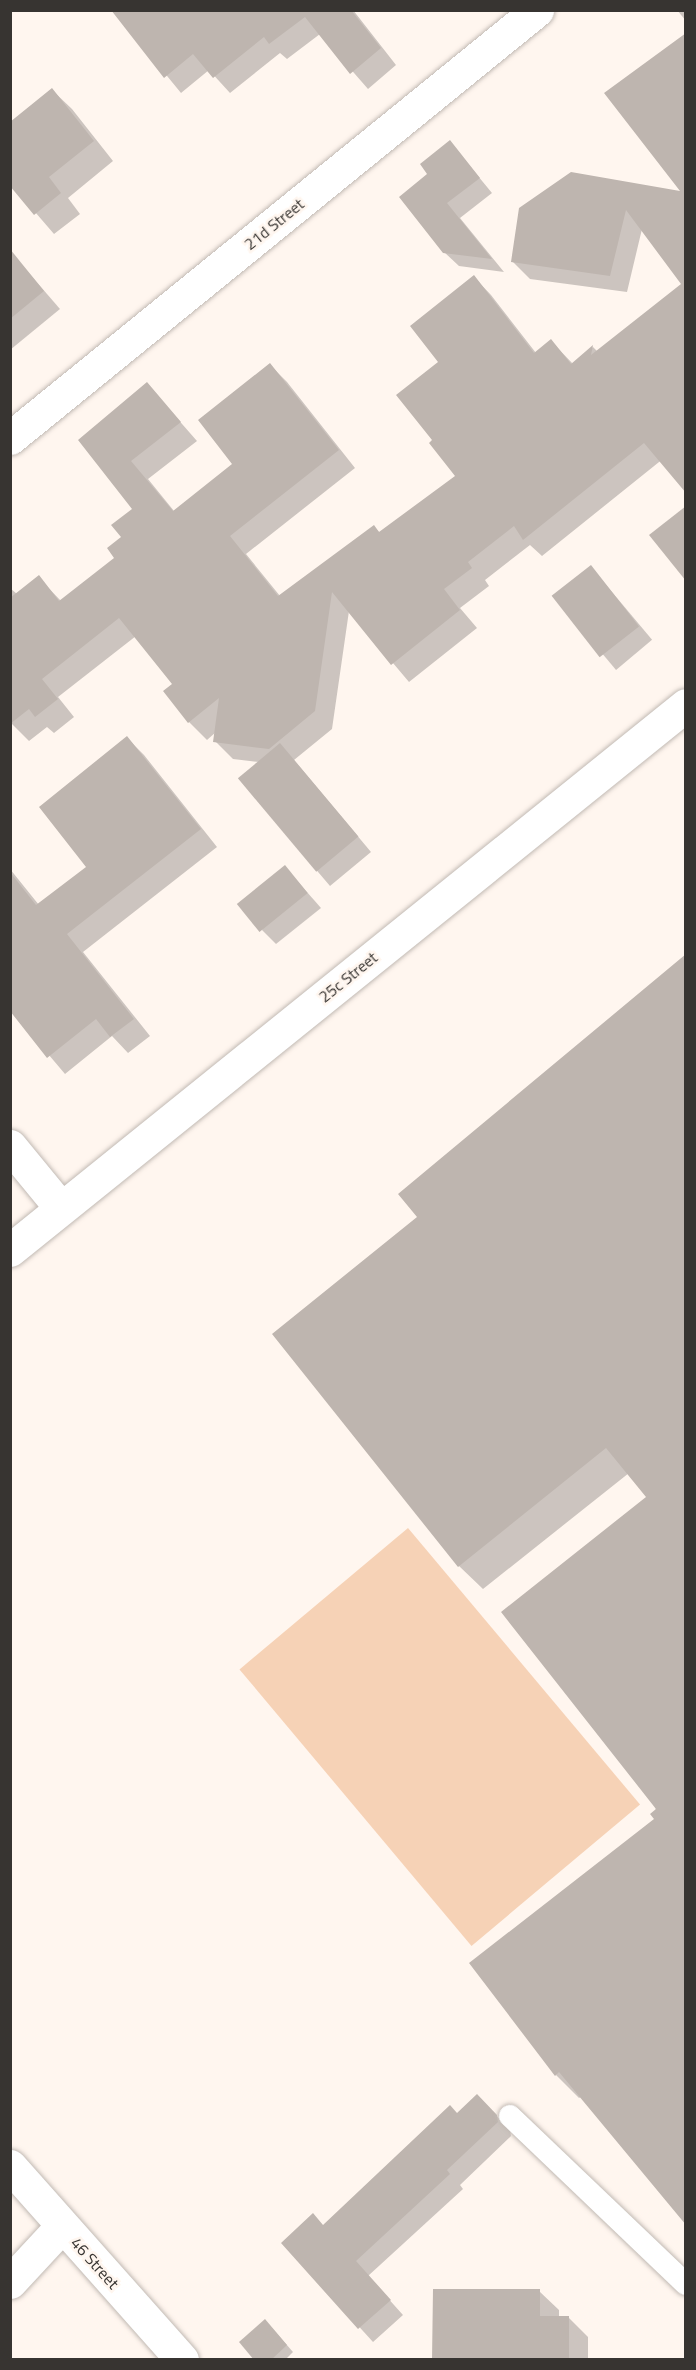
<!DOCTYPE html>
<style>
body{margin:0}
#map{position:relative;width:696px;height:2370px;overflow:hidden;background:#fff6ef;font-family:"Titillium Web",sans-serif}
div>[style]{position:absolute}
.green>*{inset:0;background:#f6d2b6;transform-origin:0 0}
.shadow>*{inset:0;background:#0003;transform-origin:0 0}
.building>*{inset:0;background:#beb5af;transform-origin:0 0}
.roads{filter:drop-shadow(0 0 2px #c2bab4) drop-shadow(0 0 2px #c2bab4)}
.service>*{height:22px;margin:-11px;padding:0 11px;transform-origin:11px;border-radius:11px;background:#fff}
.minor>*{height:33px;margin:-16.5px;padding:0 16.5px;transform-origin:16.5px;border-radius:16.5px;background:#fff}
span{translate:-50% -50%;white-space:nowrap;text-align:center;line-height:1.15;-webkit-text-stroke:5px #fff6ef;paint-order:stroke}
.street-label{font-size:16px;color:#373431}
.frame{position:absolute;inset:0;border:12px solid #373431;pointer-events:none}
</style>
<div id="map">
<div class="green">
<i style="left:408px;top:1528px;width:361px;height:220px;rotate:50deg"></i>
</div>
<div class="shadow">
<i style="clip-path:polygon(113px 10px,353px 10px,396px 65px,368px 89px,320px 34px,287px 59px,280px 53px,230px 93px,209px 70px,181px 93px)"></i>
<i style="clip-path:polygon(677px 10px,686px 10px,686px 21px)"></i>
<i style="clip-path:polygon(686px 34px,686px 428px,672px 438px,679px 446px,542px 556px,530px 545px,485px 580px,489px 586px,460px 608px,477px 628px,409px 682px,349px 611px,332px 729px,294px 760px,371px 852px,330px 886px,239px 779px,259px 762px,233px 759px,215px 741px,216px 732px,207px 740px,189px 722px,166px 691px,174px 684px,136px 636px,58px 697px,74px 717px,54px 733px,47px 727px,29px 741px,10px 722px,10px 588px,17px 594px,38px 577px,61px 601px,116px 558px,109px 548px,123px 537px,113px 525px,134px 509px,80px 440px,147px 384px,197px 441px,148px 479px,174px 511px,234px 464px,200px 420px,270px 365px,287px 382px,355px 468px,246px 554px,280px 596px,374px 527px,380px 533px,457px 476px,431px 443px,434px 441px,398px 395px,440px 362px,412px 326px,474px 277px,491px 295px,536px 353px,551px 341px,573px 364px,593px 347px,598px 352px,683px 284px,642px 229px,627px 292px,530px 279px,512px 261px,520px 209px,571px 173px,683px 193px,606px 93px)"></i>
<i style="clip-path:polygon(52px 90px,72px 109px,113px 161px,68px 198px,80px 214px,54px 234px,10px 183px)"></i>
<i style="clip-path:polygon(450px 142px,492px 193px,460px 218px,504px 272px,459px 266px,444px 252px,429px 174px)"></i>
<i style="clip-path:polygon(15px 257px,60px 309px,10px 350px,10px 260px)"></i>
<i style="left:591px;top:567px;width:95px;height:47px;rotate:50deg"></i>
<i style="clip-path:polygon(127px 738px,144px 755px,217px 847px,83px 952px,150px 1036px,128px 1053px,112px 1036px,65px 1074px,10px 1009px,10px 869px,39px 905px,88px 867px)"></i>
<i style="clip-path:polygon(285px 867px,321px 908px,276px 944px,262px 930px)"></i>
<i style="clip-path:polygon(686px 956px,686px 2222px,581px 2097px,579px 2098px,556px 2075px,656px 1819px,648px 1497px,629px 1473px,483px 1589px,459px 1566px,419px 1218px)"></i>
<i style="clip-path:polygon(491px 2110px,510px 2130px,511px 2136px,460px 2185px,463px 2189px,368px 2276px,403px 2315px,373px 2342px,283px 2243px,324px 2226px,457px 2114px)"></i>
<i style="clip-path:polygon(539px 2291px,559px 2310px,559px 2317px,568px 2317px,588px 2337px,588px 2360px,434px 2360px)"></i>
<i style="clip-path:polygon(272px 2328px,293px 2352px,285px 2360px,256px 2360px)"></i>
</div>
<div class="building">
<i style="clip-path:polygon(111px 10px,351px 10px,381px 48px,350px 74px,305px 17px,269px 44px,264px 37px,213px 78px,193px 54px,164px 78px)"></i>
<i style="clip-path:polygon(686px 33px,686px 493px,644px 443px,523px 540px,514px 526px,468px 562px,472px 568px,444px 589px,460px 610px,391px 665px,332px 592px,315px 711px,269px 749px,213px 742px,219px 698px,188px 723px,163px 691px,172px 684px,119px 618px,42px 679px,58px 699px,35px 717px,29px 709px,10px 724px,10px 598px,39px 575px,59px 601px,114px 558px,107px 548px,121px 537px,111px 525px,132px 509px,78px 440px,147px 382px,181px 422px,131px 461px,173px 511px,232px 464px,198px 420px,270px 363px,339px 450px,230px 536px,278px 596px,374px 525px,379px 532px,455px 476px,429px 443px,432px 440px,396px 395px,438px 362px,410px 326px,474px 275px,534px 353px,551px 339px,571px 364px,593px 345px,591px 355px,681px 284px,626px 210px,610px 276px,511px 262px,519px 208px,571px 172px,680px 191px,604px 93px)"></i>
<i style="clip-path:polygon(52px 88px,94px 141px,49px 177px,61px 193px,34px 215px,10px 186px,10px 122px)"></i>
<i style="clip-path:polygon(450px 140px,480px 178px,447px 203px,492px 259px,443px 253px,399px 197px,427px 174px,420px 164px)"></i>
<i style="clip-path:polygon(10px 249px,44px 291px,10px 319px)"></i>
<i style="clip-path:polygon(686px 506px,686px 581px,649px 535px)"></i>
<i style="left:591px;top:565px;width:78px;height:50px;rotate:52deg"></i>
<i style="clip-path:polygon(127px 736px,201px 829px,67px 934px,134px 1019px,110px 1037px,96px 1019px,47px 1058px,10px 1011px,10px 872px,36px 905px,86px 867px,39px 807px)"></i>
<i style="left:280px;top:743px;width:122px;height:55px;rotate:50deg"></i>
<i style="left:285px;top:865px;width:36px;height:62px;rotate:51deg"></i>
<i style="clip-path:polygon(686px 954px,686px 2225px,559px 2072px,555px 2076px,469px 1963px,654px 1819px,650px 1814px,656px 1809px,501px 1612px,646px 1497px,606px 1448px,458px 1567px,272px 1334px,417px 1217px,398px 1194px)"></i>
<i style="clip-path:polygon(477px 2094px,497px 2115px,498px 2122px,447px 2170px,450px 2174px,356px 2261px,391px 2300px,358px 2329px,281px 2243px,313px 2213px,323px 2225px,450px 2105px,457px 2113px)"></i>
<i style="clip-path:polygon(433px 2289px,540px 2289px,540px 2316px,569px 2316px,569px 2360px,432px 2360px)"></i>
<i style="clip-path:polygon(265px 2319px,287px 2345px,271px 2360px,254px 2360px,239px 2342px)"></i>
</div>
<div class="roads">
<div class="service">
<i style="left:510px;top:2116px;width:243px;rotate:43.7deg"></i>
</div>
<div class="minor">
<i style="left:10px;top:438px;width:679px;rotate:-39.08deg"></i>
<i style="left:10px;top:1146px;width:80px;rotate:50.6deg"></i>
<i style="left:10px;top:1250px;width:868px;rotate:-38.88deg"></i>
<i style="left:10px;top:2166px;width:259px;rotate:48.4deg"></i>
<i style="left:10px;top:2282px;width:76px;rotate:-47.1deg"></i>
</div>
</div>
<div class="street-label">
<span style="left:274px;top:224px;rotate:-39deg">21d Street</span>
<span style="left:348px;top:977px;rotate:-39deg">25c Street</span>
<span style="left:95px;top:2263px;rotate:48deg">46 Street</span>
</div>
<div class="frame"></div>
</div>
